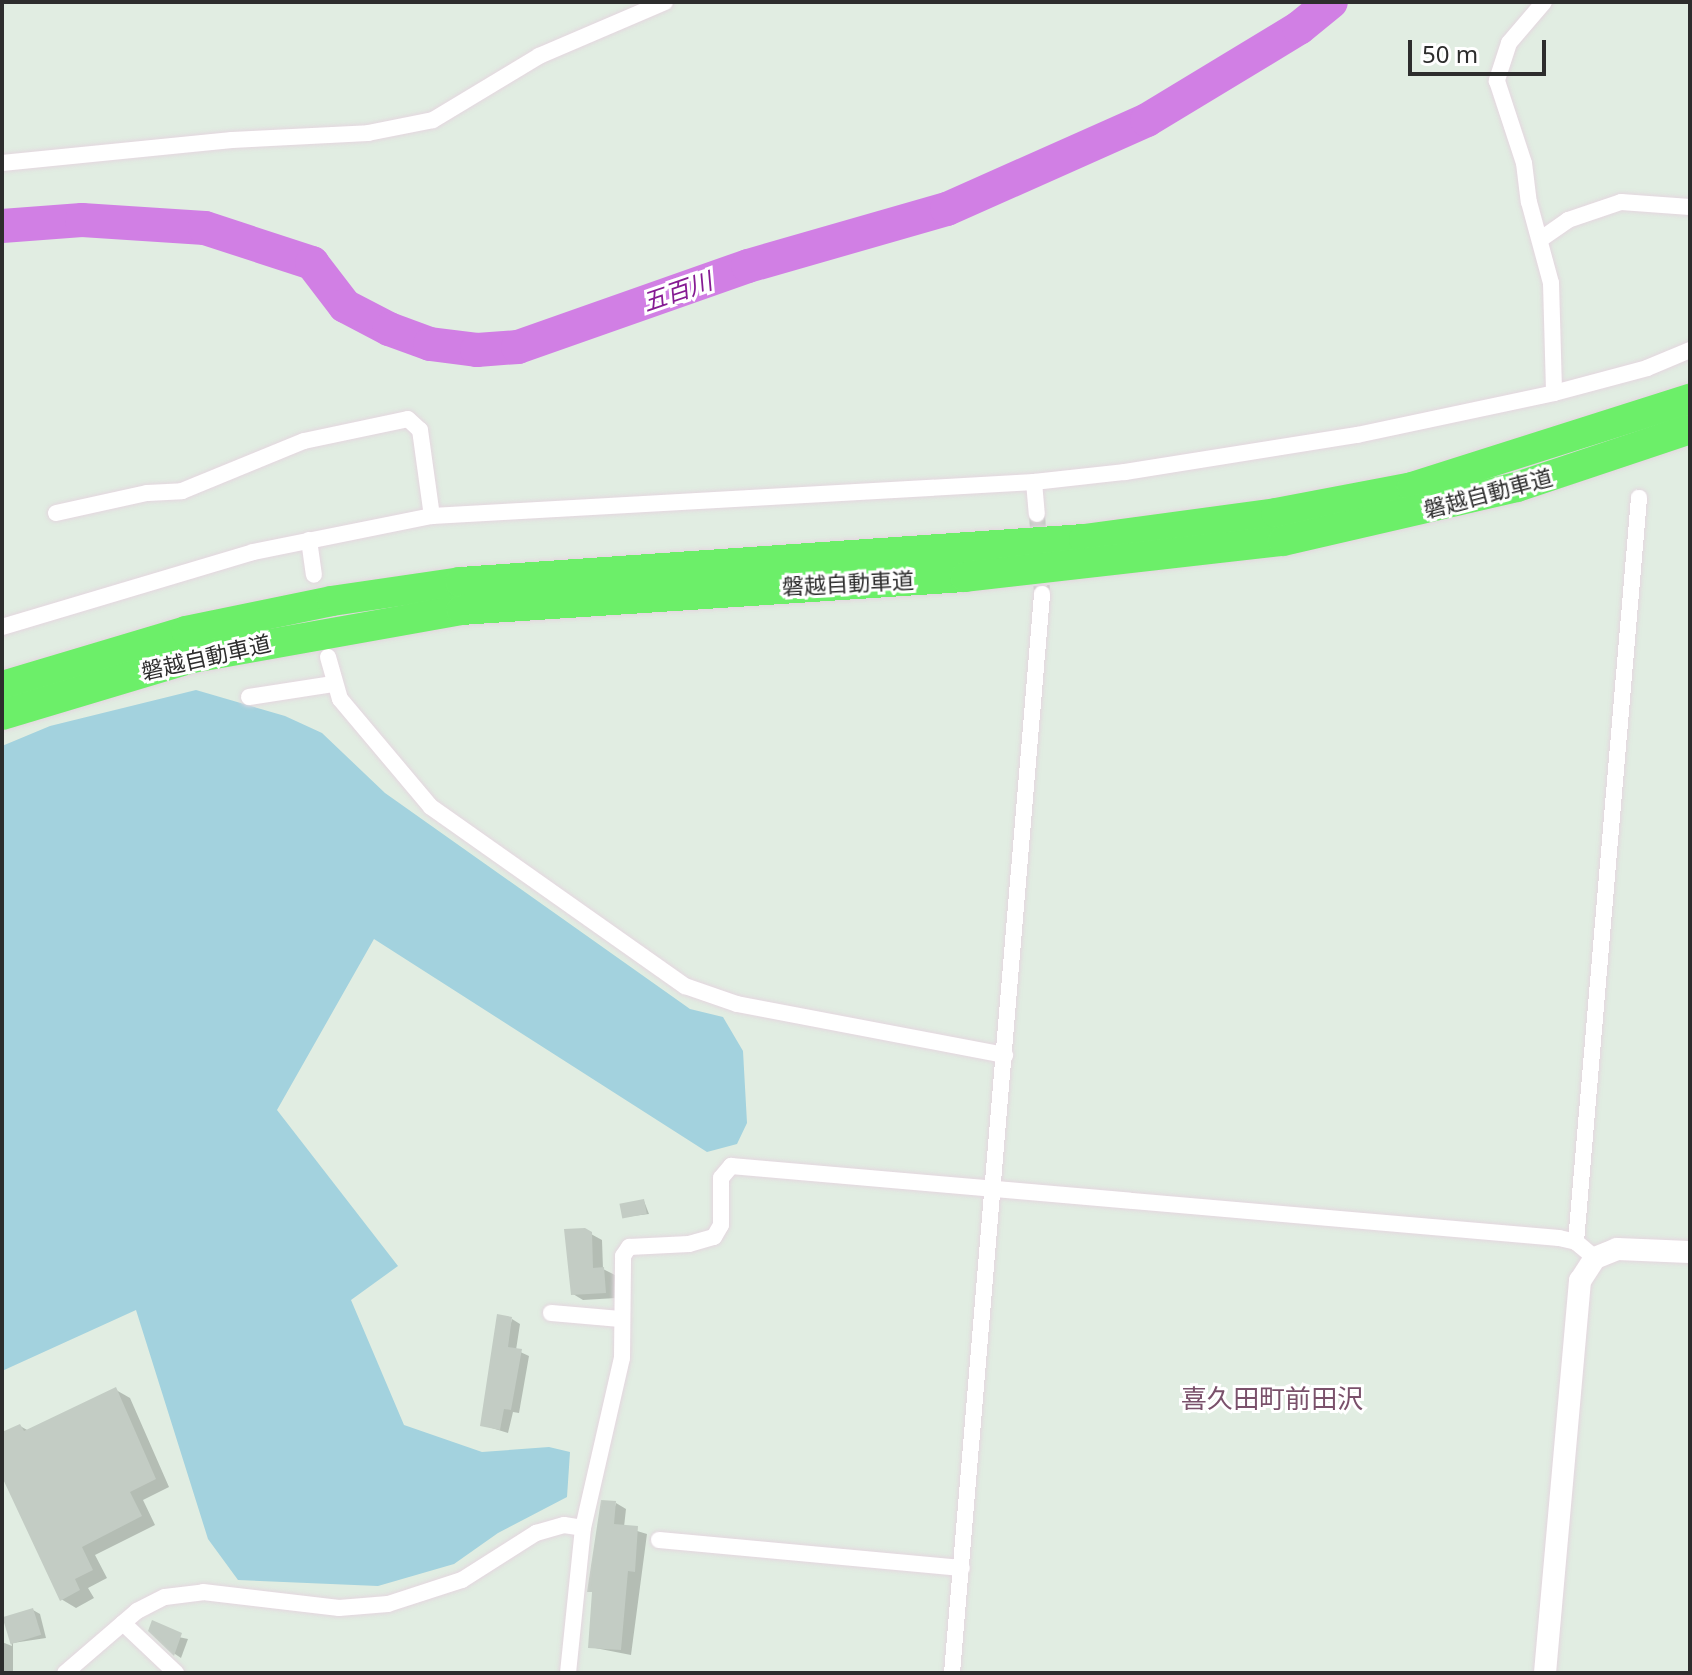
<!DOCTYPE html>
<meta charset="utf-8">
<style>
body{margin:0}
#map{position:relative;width:1692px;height:1675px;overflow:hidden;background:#e1ede2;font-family:"Noto Sans","Noto Sans JP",sans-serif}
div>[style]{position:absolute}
.green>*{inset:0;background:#a3d2de}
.shadow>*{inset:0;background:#0003}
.river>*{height:34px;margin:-17px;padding:0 17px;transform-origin:17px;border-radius:17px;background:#d17fe4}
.building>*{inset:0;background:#c3ccc4;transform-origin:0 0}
.street-tunnel>*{height:16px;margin-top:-8px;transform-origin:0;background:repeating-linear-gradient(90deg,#bdc7be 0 16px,transparent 0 24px)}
.roads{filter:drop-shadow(0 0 2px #e4d6df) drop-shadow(0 0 2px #e4d6df)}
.street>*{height:16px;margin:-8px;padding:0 8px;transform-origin:8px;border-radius:8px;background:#fff}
.secondary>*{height:22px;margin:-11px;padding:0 11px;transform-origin:11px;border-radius:11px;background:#fff}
.highway>*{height:30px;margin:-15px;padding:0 15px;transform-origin:15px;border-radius:15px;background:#6cef69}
span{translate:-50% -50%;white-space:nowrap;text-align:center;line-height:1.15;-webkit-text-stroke:6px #fff;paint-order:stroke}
.street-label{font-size:22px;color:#2d2d2d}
.water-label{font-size:24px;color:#861b93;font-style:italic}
.quarter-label{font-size:26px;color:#7a516b}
.frame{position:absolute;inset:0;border:4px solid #2d2d2d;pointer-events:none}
.scale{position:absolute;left:1408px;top:40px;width:138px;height:36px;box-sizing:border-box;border:4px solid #2d2d2d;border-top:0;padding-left:10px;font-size:24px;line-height:28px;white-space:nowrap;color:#2d2d2d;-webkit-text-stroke:6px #fff;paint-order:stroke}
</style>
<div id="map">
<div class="green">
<i style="clip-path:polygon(196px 690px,285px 716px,322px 733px,385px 793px,690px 1009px,723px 1017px,743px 1051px,747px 1123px,737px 1144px,707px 1152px,374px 939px,277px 1110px,398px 1266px,351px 1300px,404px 1425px,482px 1452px,549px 1447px,570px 1452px,567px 1497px,498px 1533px,454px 1564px,378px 1586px,238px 1580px,208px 1539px,136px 1310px,2px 1371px,2px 746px,50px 726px)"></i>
</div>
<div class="shadow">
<i style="clip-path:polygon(644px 1201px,649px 1214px,625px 1217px)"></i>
<i style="clip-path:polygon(591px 1234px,602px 1240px,603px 1269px,615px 1275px,616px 1298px,583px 1300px,573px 1294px)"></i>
<i style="clip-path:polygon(512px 1319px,520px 1324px,516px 1350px,529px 1356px,519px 1413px,513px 1412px,508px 1433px,482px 1425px)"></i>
<i style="clip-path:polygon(116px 1390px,130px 1398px,169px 1487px,143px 1500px,155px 1525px,95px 1555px,107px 1578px,88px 1588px,94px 1598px,76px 1608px,61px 1599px,2px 1473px,2px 1435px,20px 1426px,29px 1431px)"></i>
<i style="clip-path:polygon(616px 1503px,626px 1509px,624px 1527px,647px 1534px,631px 1655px,590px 1647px,594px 1593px,590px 1591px)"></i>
<i style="clip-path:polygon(33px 1610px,40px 1614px,46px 1638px,13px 1643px,13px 1673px,2px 1673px,2px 1642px,12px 1646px,5px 1618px)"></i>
<i style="clip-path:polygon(150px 1631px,188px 1639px,181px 1658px,175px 1654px)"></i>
</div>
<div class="river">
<i style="left:2px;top:226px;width:80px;rotate:-4.3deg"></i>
<i style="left:82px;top:220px;width:123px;rotate:3.7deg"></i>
<i style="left:205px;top:228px;width:113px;rotate:18.1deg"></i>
<i style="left:312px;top:263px;width:54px;rotate:52.5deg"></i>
<i style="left:345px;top:306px;width:50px;rotate:27.6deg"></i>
<i style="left:389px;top:329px;width:44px;rotate:20.1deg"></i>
<i style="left:430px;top:344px;width:47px;rotate:7.3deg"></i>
<i style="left:477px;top:350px;width:41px;rotate:-4.2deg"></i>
<i style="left:518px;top:347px;width:244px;rotate:-19.4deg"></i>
<i style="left:748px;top:266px;width:207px;rotate:-16deg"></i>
<i style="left:947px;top:209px;width:219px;rotate:-24deg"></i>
<i style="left:1147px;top:120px;width:178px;rotate:-31.2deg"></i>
<i style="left:1299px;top:28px;width:41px;rotate:-39.1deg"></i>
</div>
<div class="building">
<i style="left:644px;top:1199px;width:15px;height:25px;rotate:79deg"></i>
<i style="clip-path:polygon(585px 1228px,592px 1232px,593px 1268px,604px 1267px,606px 1293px,571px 1295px,564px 1229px)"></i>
<i style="clip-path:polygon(497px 1314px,512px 1317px,508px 1347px,522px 1349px,511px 1410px,504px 1409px,500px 1430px,480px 1426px)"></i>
<i style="clip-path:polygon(116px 1387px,156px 1479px,130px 1492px,142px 1516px,82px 1547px,93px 1570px,75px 1579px,80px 1590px,60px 1601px,2px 1477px,2px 1432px,20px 1424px,24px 1431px)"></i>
<i style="clip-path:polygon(601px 1500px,616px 1501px,614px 1524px,638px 1526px,635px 1572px,628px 1571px,621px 1650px,588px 1648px,592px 1592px,587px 1592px)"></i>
<i style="left:33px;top:1608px;width:28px;height:32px;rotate:73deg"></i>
<i style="clip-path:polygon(152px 1620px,182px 1633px,174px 1656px,148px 1631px)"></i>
</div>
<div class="street-tunnel">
<i style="left:1037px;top:514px;width:80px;rotate:86.4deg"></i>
</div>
<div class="roads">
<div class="street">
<i style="left:1544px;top:2px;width:54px;rotate:130.5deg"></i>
<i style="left:1509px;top:43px;width:40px;rotate:108deg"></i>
<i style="left:1497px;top:81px;width:86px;rotate:71.8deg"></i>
<i style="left:1524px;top:163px;width:39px;rotate:83deg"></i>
<i style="left:1529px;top:202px;width:84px;rotate:74.8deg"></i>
<i style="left:1551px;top:283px;width:110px;rotate:88.4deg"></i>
<i style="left:2px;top:163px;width:231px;rotate:-5.7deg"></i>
<i style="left:232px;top:140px;width:136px;rotate:-2.9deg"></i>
<i style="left:368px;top:133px;width:66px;rotate:-11.3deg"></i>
<i style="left:433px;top:120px;width:124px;rotate:-31.1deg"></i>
<i style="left:539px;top:56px;width:137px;rotate:-23.2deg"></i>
<i style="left:1541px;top:239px;width:33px;rotate:-35deg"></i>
<i style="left:1568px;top:220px;width:56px;rotate:-18.8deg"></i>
<i style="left:1621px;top:202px;width:69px;rotate:4.1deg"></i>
<i style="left:1034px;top:482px;width:32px;rotate:85deg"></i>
<i style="left:56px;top:513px;width:93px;rotate:-12.4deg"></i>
<i style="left:147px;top:493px;width:35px;rotate:-3deg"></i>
<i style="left:182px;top:491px;width:132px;rotate:-22.3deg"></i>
<i style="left:304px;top:441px;width:106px;rotate:-11.9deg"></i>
<i style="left:408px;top:419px;width:16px;rotate:43deg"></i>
<i style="left:420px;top:430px;width:87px;rotate:82.1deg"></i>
<i style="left:309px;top:540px;width:35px;rotate:82deg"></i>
<i style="left:2px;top:627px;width:262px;rotate:-16.6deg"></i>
<i style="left:253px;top:552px;width:183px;rotate:-11.4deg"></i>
<i style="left:432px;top:516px;width:603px;rotate:-3.23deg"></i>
<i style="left:1034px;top:482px;width:92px;rotate:-6.3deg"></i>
<i style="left:1125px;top:472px;width:235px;rotate:-9.1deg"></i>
<i style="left:1357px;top:435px;width:201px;rotate:-12deg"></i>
<i style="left:1554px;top:393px;width:96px;rotate:-15deg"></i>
<i style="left:1647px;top:368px;width:47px;rotate:-22.7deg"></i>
<i style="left:328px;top:657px;width:44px;rotate:74.1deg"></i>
<i style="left:340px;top:699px;width:141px;rotate:49.9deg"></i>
<i style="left:431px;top:807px;width:311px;rotate:35.2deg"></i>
<i style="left:685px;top:986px;width:55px;rotate:19.1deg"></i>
<i style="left:737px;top:1004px;width:273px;rotate:10.8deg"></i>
<i style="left:249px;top:697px;width:85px;rotate:-8.8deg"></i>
<i style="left:1576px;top:1242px;width:747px;rotate:-85.16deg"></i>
<i style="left:551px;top:1313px;width:70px;rotate:4.9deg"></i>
<i style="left:659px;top:1540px;width:304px;rotate:5.3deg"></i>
<i style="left:123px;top:1623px;width:73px;rotate:43.3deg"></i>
<i style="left:65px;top:1673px;width:95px;rotate:-40.7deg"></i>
<i style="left:137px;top:1611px;width:31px;rotate:-27deg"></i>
<i style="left:165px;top:1597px;width:38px;rotate:-7deg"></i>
<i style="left:203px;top:1592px;width:137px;rotate:6.7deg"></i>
<i style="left:339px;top:1608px;width:49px;rotate:-4.7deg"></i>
<i style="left:388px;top:1604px;width:78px;rotate:-18deg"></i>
<i style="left:462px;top:1580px;width:88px;rotate:-32.4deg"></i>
<i style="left:536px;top:1533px;width:29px;rotate:-16deg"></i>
<i style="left:564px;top:1525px;width:19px;rotate:9deg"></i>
<i style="left:568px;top:1673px;width:146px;rotate:-84.1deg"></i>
<i style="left:583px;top:1528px;width:174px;rotate:-77.1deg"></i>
<i style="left:622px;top:1358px;width:102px;rotate:-89.4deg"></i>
<i style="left:623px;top:1256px;width:11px;rotate:-56deg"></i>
<i style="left:629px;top:1247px;width:60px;rotate:-2.9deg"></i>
<i style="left:689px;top:1244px;width:26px;rotate:-16deg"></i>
<i style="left:714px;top:1237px;width:14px;rotate:-60deg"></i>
<i style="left:721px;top:1225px;width:47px;rotate:-90deg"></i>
<i style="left:721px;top:1178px;width:16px;rotate:-50deg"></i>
<i style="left:731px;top:1166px;width:831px;rotate:4.97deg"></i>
<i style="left:1559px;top:1238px;width:17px;rotate:13deg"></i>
<i style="left:1576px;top:1242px;width:25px;rotate:40deg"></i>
<i style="left:952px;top:1673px;width:1083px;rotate:-85.23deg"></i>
</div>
<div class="secondary">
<i style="left:1545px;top:1673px;width:394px;rotate:-84.9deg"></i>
<i style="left:1580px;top:1281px;width:27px;rotate:-57deg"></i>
<i style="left:1595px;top:1258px;width:24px;rotate:-22deg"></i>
<i style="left:1617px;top:1249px;width:73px;rotate:2.4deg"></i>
</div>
<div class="highway">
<i style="left:2px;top:686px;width:192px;rotate:-16.6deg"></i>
<i style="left:186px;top:631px;width:149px;rotate:-11.6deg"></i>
<i style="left:332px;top:601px;width:129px;rotate:-8.4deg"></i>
<i style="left:460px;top:582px;width:625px;rotate:-3.94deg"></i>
<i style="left:1084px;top:539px;width:194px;rotate:-7.7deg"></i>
<i style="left:1276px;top:513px;width:138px;rotate:-10.8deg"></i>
<i style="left:1412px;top:487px;width:292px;rotate:-17.6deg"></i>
<i style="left:2px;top:715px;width:198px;rotate:-16.7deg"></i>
<i style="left:192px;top:658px;width:273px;rotate:-10.1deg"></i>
<i style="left:461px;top:610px;width:505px;rotate:-3.75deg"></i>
<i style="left:965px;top:577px;width:320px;rotate:-6.5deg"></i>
<i style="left:1283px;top:541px;width:240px;rotate:-13deg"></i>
<i style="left:1517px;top:487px;width:182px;rotate:-18.5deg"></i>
</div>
</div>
<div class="street-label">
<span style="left:1488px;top:493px;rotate:-15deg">磐越自動車道</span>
<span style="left:848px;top:583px;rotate:-3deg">磐越自動車道</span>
<span style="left:206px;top:657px;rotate:-13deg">磐越自動車道</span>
</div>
<div class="water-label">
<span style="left:677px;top:291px;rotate:-19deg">五百川</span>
</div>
<div class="quarter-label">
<span style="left:1272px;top:1399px">喜久田町前田沢</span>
</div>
<div class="frame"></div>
<div class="scale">50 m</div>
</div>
